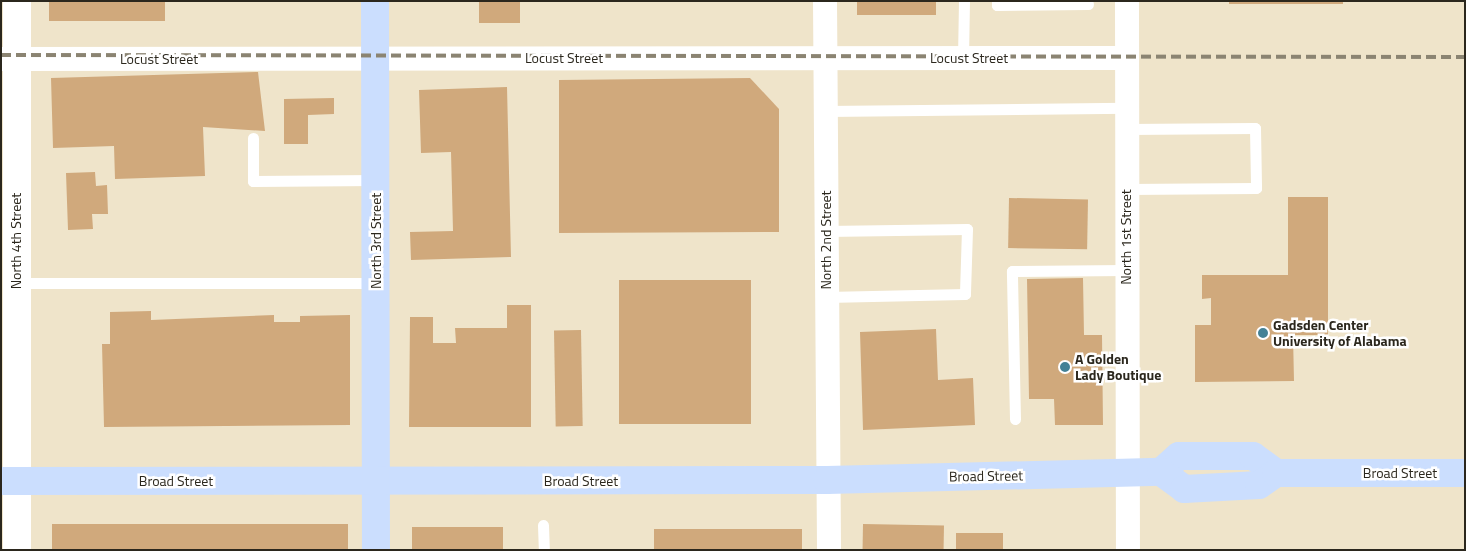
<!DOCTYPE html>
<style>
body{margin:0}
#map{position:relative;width:1466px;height:551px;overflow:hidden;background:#efe4ca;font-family:"Titillium Web",sans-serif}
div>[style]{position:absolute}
.building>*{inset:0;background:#d0a97c;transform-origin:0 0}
.service>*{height:11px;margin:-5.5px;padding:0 5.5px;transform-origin:5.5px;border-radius:5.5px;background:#fff}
.minor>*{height:24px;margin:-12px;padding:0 12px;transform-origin:12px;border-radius:12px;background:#fff}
.tertiary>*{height:28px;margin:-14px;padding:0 14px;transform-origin:14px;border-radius:14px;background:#fff}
.secondary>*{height:28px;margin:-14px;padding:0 14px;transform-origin:14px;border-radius:14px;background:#cbdefe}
.rail>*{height:4px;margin-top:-2px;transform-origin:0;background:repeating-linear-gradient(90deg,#8b8472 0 10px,transparent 0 15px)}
.dots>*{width:14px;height:14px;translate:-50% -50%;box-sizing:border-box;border:2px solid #fff;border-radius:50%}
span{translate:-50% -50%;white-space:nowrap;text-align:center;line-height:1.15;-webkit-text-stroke:5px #fff;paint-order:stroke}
.street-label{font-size:14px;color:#2b271d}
.poi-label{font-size:14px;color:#2b271d;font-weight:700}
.left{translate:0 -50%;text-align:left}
.frame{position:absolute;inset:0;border:2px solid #2b271d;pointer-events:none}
</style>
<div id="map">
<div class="building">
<i style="left:49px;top:1px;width:116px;height:20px"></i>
<i style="left:479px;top:1px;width:41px;height:22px"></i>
<i style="left:857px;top:1px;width:79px;height:14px"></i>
<i style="left:1229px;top:1px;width:114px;height:3px"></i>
<i style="clip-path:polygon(258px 72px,265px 131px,203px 127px,205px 176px,115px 179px,114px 146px,53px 148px,51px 78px)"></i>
<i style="clip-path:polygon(750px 78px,779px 109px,779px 232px,559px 233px,559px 80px)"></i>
<i style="clip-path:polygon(507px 87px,511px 257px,411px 260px,410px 232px,453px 231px,451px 152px,421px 153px,419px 90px)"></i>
<i style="clip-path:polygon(334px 98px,334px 114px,308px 115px,308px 144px,284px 144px,284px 99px)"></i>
<i style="clip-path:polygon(95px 172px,96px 186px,107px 185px,108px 214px,92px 214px,93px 229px,68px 230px,66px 173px)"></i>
<i style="clip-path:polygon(1288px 197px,1328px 197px,1328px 335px,1293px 335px,1294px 381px,1195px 382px,1195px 325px,1211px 325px,1211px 298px,1202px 299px,1202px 275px,1288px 275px)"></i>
<i style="left:1009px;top:198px;width:79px;height:50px;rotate:1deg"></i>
<i style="clip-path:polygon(1083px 278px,1084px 335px,1102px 335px,1103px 425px,1055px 425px,1054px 399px,1029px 399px,1027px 279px)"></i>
<i style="left:751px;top:280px;width:144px;height:132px;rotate:90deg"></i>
<i style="clip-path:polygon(507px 305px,531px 305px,531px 427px,409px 427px,410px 317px,433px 317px,433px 343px,456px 343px,455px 328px,507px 328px)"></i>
<i style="clip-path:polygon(151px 311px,151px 320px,274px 315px,274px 322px,300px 322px,300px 316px,350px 315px,350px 425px,104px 427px,102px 344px,110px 344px,110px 312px)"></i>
<i style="clip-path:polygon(936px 329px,938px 380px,973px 378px,975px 425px,863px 430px,860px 332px)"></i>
<i style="left:581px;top:330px;width:96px;height:27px;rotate:89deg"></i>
<i style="left:52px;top:524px;width:296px;height:26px"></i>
<i style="left:863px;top:524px;width:81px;height:26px;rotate:1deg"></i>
<i style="left:412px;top:527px;width:91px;height:23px"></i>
<i style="left:802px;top:529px;width:21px;height:148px;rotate:90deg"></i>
<i style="left:956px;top:533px;width:47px;height:17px"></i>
</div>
<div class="service">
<i style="left:997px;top:1px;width:4px;rotate:90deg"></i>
<i style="left:997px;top:5px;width:91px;rotate:-0.6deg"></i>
<i style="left:963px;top:58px;width:57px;rotate:-89deg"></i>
<i style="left:826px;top:111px;width:301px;rotate:-0.6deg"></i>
<i style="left:1127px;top:129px;width:128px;rotate:-0.4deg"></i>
<i style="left:1255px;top:128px;width:60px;rotate:89deg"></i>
<i style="left:1256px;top:188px;width:129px;rotate:179.6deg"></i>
<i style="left:253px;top:138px;width:43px;rotate:90deg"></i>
<i style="left:253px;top:181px;width:123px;rotate:-0.5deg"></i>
<i style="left:826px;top:231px;width:141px;rotate:-0.8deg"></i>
<i style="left:967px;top:229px;width:65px;rotate:91.8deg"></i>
<i style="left:965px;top:294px;width:139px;rotate:178.8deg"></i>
<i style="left:16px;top:283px;width:361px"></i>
<i style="left:1015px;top:419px;width:148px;rotate:-91.2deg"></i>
<i style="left:1012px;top:271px;width:114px;rotate:-0.5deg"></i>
<i style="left:543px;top:525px;width:25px;rotate:88deg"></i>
</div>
<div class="minor">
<i style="left:825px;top:1px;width:549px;rotate:89.58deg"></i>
<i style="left:1127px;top:1px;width:549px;rotate:89.9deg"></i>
<i style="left:1px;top:59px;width:1126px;rotate:-0.05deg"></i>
</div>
<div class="tertiary">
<i style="left:17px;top:1px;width:549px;rotate:90deg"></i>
</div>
<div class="secondary">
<i style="left:375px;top:1px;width:549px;rotate:89.9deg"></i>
<i style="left:1161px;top:472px;width:24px;rotate:-42deg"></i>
<i style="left:1179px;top:456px;width:74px"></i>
<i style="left:1253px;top:456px;width:29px;rotate:36deg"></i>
<i style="left:1px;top:481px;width:826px;rotate:-0.07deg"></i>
<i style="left:827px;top:480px;width:334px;rotate:-1.4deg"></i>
<i style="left:1161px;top:472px;width:29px;rotate:36deg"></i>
<i style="left:1184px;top:489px;width:75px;rotate:-3.1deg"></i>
<i style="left:1259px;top:485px;width:21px;rotate:-35deg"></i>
<i style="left:1276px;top:473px;width:189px"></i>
</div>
<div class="rail">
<i style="left:1px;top:55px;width:1464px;rotate:0.08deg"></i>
</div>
<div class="dots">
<i style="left:1263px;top:333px;background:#438196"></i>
<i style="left:1065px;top:367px;background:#438196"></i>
</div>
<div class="street-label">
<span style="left:564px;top:58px">Locust Street</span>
<span style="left:969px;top:58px">Locust Street</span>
<span style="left:159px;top:59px">Locust Street</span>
<span style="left:1126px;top:237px;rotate:-90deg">North 1st Street</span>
<span style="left:826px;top:240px;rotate:-90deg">North 2nd Street</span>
<span style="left:16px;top:241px;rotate:-90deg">North 4th Street</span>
<span style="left:376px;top:241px;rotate:-90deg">North 3rd Street</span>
<span style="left:1400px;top:473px">Broad Street</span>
<span style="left:986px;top:476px;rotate:-1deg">Broad Street</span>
<span style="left:176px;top:481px">Broad Street</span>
<span style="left:581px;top:481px">Broad Street</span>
</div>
<div class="poi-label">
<span class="left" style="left:1273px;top:333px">Gadsden Center<br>University of Alabama</span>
<span class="left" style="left:1075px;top:367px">A Golden<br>Lady Boutique</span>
</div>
<div class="frame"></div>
</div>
